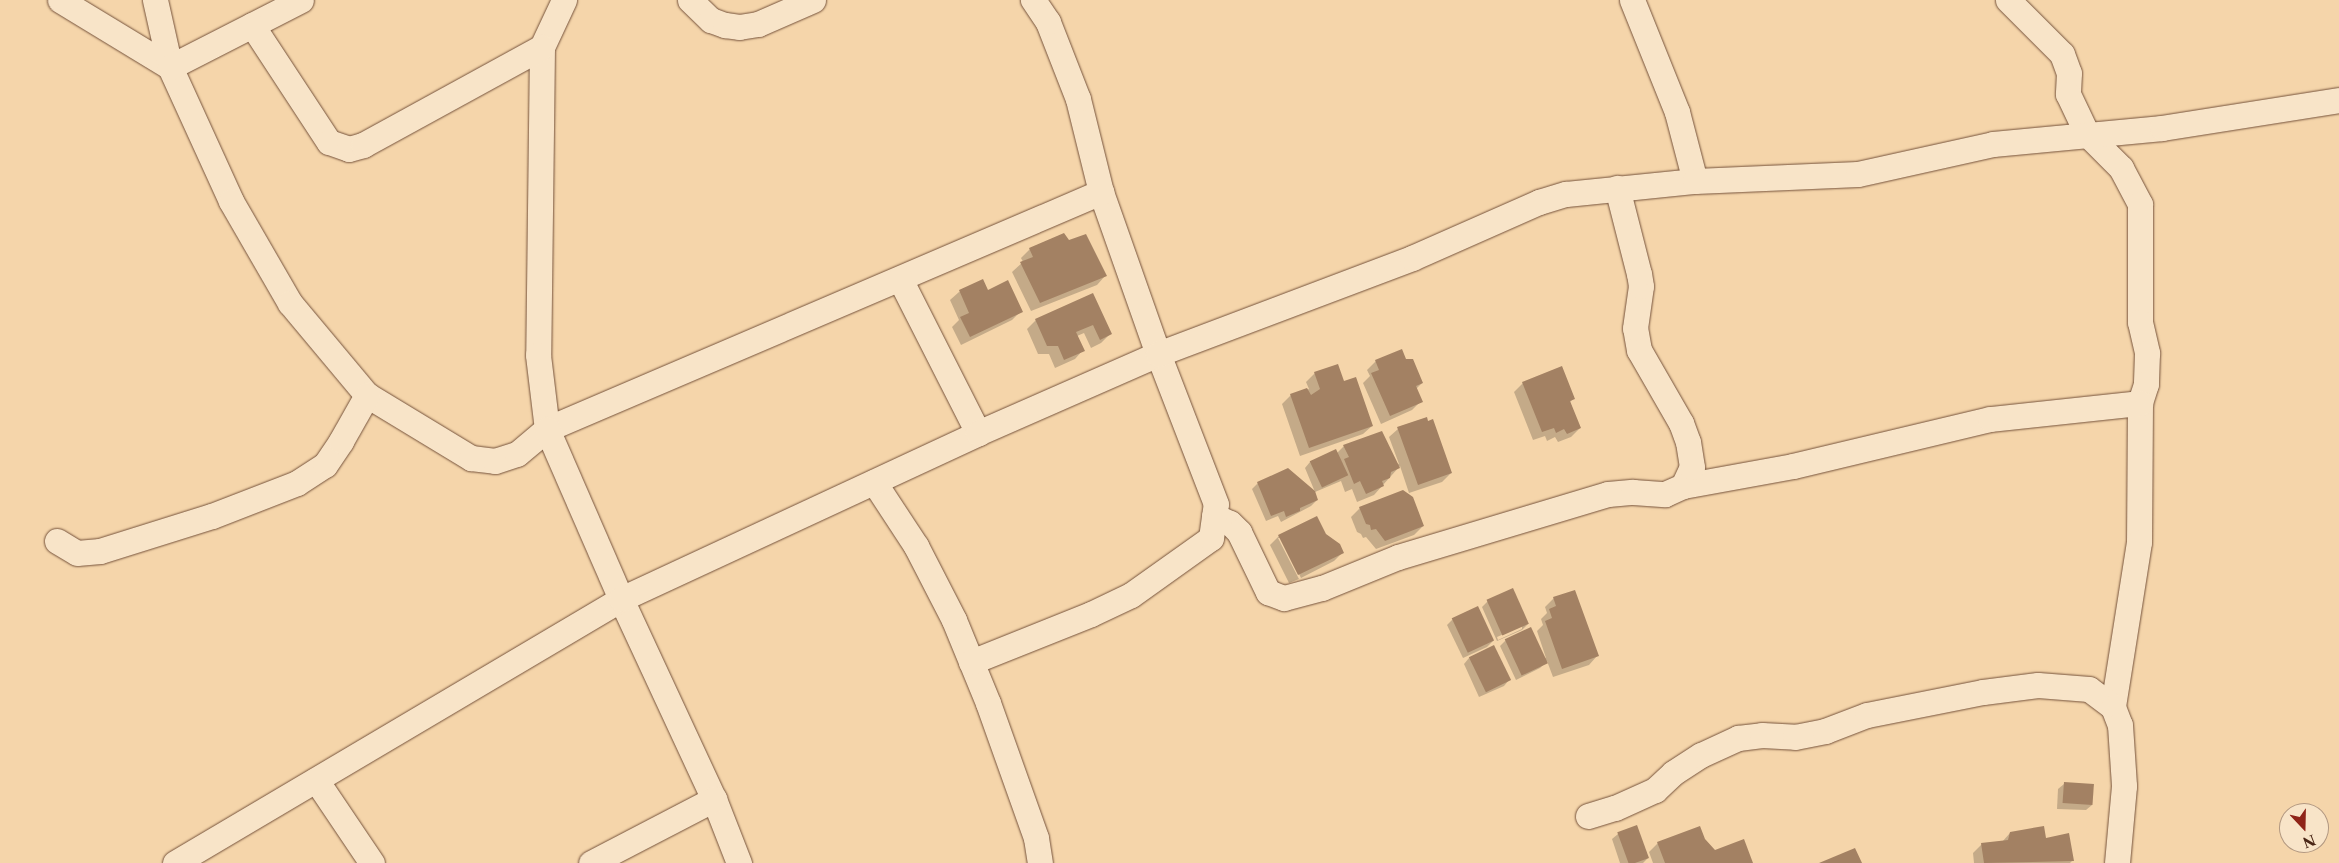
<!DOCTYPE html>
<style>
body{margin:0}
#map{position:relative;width:2339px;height:863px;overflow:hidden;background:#f5d5aa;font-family:"Libre Caslon Text",serif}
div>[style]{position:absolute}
.shadow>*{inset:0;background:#0003}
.building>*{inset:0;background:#a38163;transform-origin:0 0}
.roads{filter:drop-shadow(0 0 1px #75523b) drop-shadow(0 0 1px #75523b)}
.minor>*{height:25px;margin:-12.5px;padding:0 12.5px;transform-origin:12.5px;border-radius:12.5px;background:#f8e4c8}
span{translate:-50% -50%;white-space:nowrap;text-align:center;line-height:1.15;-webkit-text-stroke:4px #f8e4c8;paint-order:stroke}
.north{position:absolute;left:2279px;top:803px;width:50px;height:50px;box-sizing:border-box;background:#f8e4c8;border:1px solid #b29881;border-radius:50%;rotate:159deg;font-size:14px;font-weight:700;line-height:20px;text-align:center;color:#4a2616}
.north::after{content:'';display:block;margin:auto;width:18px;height:22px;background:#8f2418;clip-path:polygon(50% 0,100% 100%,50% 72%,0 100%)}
</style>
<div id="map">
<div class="shadow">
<i style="clip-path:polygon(1069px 241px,1105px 276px,1097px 285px,1031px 311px,1012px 272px,1023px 262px,1021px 258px,1030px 249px)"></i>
<i style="clip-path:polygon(982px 281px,987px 292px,1021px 311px,1012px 320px,961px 345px,952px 327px,959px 320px,950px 300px,959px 292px)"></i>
<i style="clip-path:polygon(1093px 295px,1110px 334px,1101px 343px,1091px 348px,1084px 333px,1077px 336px,1083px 350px,1075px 359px,1055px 368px,1049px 354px,1038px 354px,1027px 329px,1036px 320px)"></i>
<i style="clip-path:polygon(1405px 360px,1422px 383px,1416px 389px,1421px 401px,1412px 410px,1381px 424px,1363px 383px,1370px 376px,1367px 370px,1376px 361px)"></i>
<i style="clip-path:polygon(1315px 373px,1343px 382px,1372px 426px,1363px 434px,1300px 456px,1282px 404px,1291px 395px,1309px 389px,1306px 382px)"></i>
<i style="clip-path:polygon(1523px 383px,1573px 399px,1570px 402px,1580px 428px,1571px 437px,1558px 442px,1555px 437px,1547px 441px,1545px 436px,1533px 440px,1514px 392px)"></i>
<i style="clip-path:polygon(1398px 429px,1451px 473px,1442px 482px,1409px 493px,1400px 466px,1374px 495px,1357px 502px,1352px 489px,1345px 492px,1341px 481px,1315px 492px,1305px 468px,1310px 462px,1336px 451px,1337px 453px,1344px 446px,1399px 464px,1389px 437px)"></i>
<i style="clip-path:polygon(1258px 483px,1317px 500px,1311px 506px,1281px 522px,1278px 516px,1266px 521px,1252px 489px)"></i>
<i style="clip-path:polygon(1360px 508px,1423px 526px,1414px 535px,1376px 549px,1366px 537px,1363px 538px,1361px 534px,1357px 532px,1351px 517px)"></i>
<i style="clip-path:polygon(1325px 535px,1343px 552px,1334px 561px,1301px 578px,1281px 538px,1278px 538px,1299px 579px,1289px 583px,1270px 545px,1279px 536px)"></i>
<i style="clip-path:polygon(1554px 598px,1597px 656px,1589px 665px,1553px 677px,1547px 661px,1540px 668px,1516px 680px,1500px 646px,1506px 640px,1546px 658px,1537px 631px,1543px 625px,1541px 619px,1547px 613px,1545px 607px)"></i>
<i style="clip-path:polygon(evenodd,1488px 601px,1528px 624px,1522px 630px,1497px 641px,1482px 607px,1488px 601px,1522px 626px,1522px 629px,1498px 640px,1497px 637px,1522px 626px)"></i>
<i style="clip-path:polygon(1453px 619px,1493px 641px,1487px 647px,1463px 658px,1447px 625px)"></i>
<i style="clip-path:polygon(1469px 658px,1509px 680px,1504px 686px,1479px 697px,1464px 664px)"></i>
<i style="clip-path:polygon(2064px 784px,2092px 805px,2086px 810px,2057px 809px,2058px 789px)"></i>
<i style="clip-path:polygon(2010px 833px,2045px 839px,2072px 861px,2070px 863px,1974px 863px,1973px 853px,1982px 844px,2002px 842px)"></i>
<i style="clip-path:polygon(1618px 834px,1648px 858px,1643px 863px,1620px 863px,1612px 839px)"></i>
<i style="clip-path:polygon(1704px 839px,1715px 851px,1752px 863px,1653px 863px,1649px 852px,1658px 843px)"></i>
</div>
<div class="building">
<i style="clip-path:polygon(1064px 233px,1069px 240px,1086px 234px,1107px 276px,1040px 303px,1020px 262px,1033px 257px,1029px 248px)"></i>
<i style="clip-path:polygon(983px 279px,988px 290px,1008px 280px,1023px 312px,970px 337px,960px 317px,969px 313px,959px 290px)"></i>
<i style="clip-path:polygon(1093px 293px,1112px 334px,1100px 340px,1093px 325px,1076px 332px,1085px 351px,1064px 360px,1058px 346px,1047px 346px,1035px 319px)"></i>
<i style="clip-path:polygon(1402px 349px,1406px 359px,1413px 359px,1423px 383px,1416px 386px,1423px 402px,1390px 416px,1371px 373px,1379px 370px,1375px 360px)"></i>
<i style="clip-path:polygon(1338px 364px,1344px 381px,1356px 377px,1373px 426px,1309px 448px,1290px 394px,1307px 388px,1311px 395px,1320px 389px,1314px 372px)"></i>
<i style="clip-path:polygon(1562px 366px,1575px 399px,1570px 401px,1581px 428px,1567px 434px,1564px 429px,1556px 433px,1554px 428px,1542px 432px,1522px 382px)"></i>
<i style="clip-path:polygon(1427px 417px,1428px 421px,1433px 419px,1452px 473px,1418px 485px,1397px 427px)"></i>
<i style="clip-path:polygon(1382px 431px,1400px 468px,1391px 472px,1390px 478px,1382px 481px,1384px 486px,1366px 494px,1360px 481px,1354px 484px,1344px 459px,1349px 457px,1343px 445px)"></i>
<i style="left:1336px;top:449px;width:29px;height:29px;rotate:65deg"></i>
<i style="clip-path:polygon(1288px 468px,1315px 491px,1318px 500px,1300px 508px,1300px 511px,1286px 517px,1284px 511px,1271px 516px,1257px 482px)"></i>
<i style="clip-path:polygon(1403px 490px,1413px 497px,1424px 526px,1385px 541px,1376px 529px,1371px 530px,1370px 525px,1366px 524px,1359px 507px)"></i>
<i style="clip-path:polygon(1317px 516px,1326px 534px,1340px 544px,1344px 553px,1298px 575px,1278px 535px)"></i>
<i style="left:1513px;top:588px;width:39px;height:29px;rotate:66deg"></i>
<i style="clip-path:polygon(1575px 590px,1599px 656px,1562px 669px,1545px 621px,1552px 618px,1549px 609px,1556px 606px,1553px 597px)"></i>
<i style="left:1478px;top:606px;width:38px;height:29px;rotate:65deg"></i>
<i style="left:1531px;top:627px;width:40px;height:29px;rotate:65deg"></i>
<i style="left:1494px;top:645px;width:39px;height:28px;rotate:64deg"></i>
<i style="left:2064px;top:782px;width:30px;height:21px;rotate:4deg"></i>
<i style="left:1637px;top:825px;width:35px;height:21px;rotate:70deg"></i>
<i style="clip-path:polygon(1700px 826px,1705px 839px,1715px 850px,1744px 839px,1753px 863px,1665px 863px,1657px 842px)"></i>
<i style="clip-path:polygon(2044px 826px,2046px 838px,2069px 833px,2074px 861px,1984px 863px,1981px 843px,2008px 840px,2010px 832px)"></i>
<i style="clip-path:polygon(1855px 848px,1862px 863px,1819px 863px)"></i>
</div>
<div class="roads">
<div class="minor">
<i style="left:60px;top:0;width:129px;rotate:31.3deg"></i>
<i style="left:170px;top:67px;width:147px;rotate:65.5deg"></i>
<i style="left:231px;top:201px;width:118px;rotate:60deg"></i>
<i style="left:290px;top:303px;width:120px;rotate:50.1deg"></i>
<i style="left:367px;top:395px;width:122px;rotate:31.2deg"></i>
<i style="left:471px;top:458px;width:24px;rotate:7deg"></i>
<i style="left:495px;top:461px;width:23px;rotate:-18deg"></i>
<i style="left:517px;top:454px;width:39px;rotate:-40deg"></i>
<i style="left:547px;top:429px;width:603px;rotate:-23.16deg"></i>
<i style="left:155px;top:0;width:69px;rotate:77.4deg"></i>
<i style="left:170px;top:67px;width:147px;rotate:-27.1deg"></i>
<i style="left:564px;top:0;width:52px;rotate:115.1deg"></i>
<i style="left:542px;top:47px;width:308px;rotate:90.7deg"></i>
<i style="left:538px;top:355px;width:75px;rotate:83.1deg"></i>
<i style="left:547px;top:429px;width:185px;rotate:66.5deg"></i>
<i style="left:621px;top:599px;width:221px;rotate:65.1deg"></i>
<i style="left:714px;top:799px;width:69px;rotate:68.7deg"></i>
<i style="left:690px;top:0;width:29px;rotate:44deg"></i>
<i style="left:711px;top:20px;width:15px;rotate:20deg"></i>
<i style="left:725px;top:25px;width:14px;rotate:8deg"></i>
<i style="left:739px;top:27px;width:19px;rotate:-9deg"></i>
<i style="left:758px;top:24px;width:60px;rotate:-23.6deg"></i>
<i style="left:1632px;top:0;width:121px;rotate:68.1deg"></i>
<i style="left:1677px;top:112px;width:71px;rotate:75.4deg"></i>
<i style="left:2008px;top:0;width:76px;rotate:45deg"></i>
<i style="left:2062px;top:54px;width:20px;rotate:70deg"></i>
<i style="left:2069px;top:73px;width:21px;rotate:93deg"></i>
<i style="left:2068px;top:94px;width:44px;rotate:64.6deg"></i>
<i style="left:2087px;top:134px;width:48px;rotate:45deg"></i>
<i style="left:2121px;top:168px;width:41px;rotate:62.2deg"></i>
<i style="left:2140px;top:204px;width:118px;rotate:90deg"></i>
<i style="left:2140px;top:322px;width:32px;rotate:77deg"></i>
<i style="left:2147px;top:353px;width:31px;rotate:92deg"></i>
<i style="left:2146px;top:384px;width:20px;rotate:108deg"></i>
<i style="left:2140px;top:403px;width:139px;rotate:90.4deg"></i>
<i style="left:2139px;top:542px;width:167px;rotate:99deg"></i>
<i style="left:252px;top:25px;width:140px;rotate:56.7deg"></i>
<i style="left:329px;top:142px;width:21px;rotate:19deg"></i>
<i style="left:349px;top:149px;width:15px;rotate:-16deg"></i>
<i style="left:363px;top:145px;width:204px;rotate:-28.7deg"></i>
<i style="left:900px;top:279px;width:173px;rotate:63.1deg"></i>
<i style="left:874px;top:482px;width:77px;rotate:56.7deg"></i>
<i style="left:916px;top:546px;width:83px;rotate:62.8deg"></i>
<i style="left:954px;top:620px;width:90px;rotate:67.7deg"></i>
<i style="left:988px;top:703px;width:143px;rotate:70.4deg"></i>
<i style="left:1036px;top:838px;width:25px;rotate:81deg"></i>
<i style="left:1683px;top:486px;width:112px;rotate:-10.3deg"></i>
<i style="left:1793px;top:466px;width:203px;rotate:-13.4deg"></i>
<i style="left:1990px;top:419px;width:151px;rotate:-6.1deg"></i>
<i style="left:1214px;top:516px;width:17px;rotate:24deg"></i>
<i style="left:1230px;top:523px;width:13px;rotate:45deg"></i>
<i style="left:1239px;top:532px;width:67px;rotate:64.2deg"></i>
<i style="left:1268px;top:592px;width:17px;rotate:21deg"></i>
<i style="left:1284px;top:598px;width:39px;rotate:-15deg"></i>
<i style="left:1322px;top:588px;width:82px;rotate:-22.2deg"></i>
<i style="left:1398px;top:557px;width:219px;rotate:-16.7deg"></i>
<i style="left:1608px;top:494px;width:25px;rotate:-5deg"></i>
<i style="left:1633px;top:492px;width:32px;rotate:4deg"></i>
<i style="left:1665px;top:494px;width:20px;rotate:-24deg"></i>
<i style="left:1683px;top:486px;width:21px;rotate:-65deg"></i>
<i style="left:1692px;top:467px;width:25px;rotate:-99deg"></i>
<i style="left:1688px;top:442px;width:20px;rotate:-110deg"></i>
<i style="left:1681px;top:423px;width:84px;rotate:-119.9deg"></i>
<i style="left:1639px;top:350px;width:22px;rotate:-100deg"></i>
<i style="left:1635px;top:328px;width:42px;rotate:-81.9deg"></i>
<i style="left:1641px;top:286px;width:12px;rotate:-99deg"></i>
<i style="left:1639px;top:274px;width:89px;rotate:-104.3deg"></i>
<i style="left:57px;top:541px;width:23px;rotate:31deg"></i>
<i style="left:77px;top:553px;width:23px;rotate:-5deg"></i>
<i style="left:100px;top:551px;width:117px;rotate:-17.4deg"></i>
<i style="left:212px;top:516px;width:91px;rotate:-21.2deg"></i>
<i style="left:297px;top:483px;width:33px;rotate:-33deg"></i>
<i style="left:325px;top:465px;width:29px;rotate:-56deg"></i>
<i style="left:341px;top:441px;width:53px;rotate:-60.5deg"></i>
<i style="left:971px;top:662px;width:129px;rotate:-21.8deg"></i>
<i style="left:1091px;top:614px;width:44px;rotate:-25.4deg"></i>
<i style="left:1131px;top:595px;width:98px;rotate:-35.5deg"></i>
<i style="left:1211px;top:538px;width:34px;rotate:-82deg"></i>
<i style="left:1216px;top:504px;width:161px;rotate:-111.1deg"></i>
<i style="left:1158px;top:354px;width:172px;rotate:-109.4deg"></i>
<i style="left:1101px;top:192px;width:96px;rotate:-103.9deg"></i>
<i style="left:1078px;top:99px;width:83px;rotate:-111.3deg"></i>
<i style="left:1048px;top:22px;width:27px;rotate:-124deg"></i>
<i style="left:316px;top:780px;width:100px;rotate:56deg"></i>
<i style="left:1588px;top:816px;width:28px;rotate:-17deg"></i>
<i style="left:1615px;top:808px;width:44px;rotate:-24.2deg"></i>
<i style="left:1655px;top:790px;width:25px;rotate:-43deg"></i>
<i style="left:1673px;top:773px;width:33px;rotate:-33deg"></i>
<i style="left:1701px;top:755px;width:41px;rotate:-24.7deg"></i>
<i style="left:1738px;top:738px;width:24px;rotate:-7deg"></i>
<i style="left:1762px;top:735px;width:33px;rotate:3deg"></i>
<i style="left:1795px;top:737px;width:31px;rotate:-11deg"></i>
<i style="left:1825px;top:731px;width:45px;rotate:-20.9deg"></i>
<i style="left:1867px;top:715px;width:118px;rotate:-11.2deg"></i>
<i style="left:1983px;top:692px;width:55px;rotate:-7.3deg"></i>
<i style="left:2038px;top:685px;width:51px;rotate:4.5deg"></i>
<i style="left:2089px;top:689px;width:30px;rotate:37deg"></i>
<i style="left:2113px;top:707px;width:19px;rotate:69deg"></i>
<i style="left:2120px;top:725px;width:61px;rotate:86.2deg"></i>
<i style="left:2124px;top:786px;width:77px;rotate:95.2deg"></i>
<i style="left:175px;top:863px;width:518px;rotate:-30.62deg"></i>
<i style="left:621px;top:599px;width:394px;rotate:-24.9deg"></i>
<i style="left:978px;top:433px;width:197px;rotate:-23.7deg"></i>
<i style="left:1158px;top:354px;width:272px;rotate:-20.7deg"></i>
<i style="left:1412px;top:258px;width:139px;rotate:-23.8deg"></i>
<i style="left:1539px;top:202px;width:28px;rotate:-17deg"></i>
<i style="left:1566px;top:194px;width:130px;rotate:-5.8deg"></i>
<i style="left:1695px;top:181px;width:163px;rotate:-2.5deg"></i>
<i style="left:1858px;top:174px;width:138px;rotate:-12.5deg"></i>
<i style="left:1993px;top:144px;width:170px;rotate:-5.4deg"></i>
<i style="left:2162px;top:128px;width:179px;rotate:-9deg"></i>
<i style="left:591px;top:863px;width:139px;rotate:-27.5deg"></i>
</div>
</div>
<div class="north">N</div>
</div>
